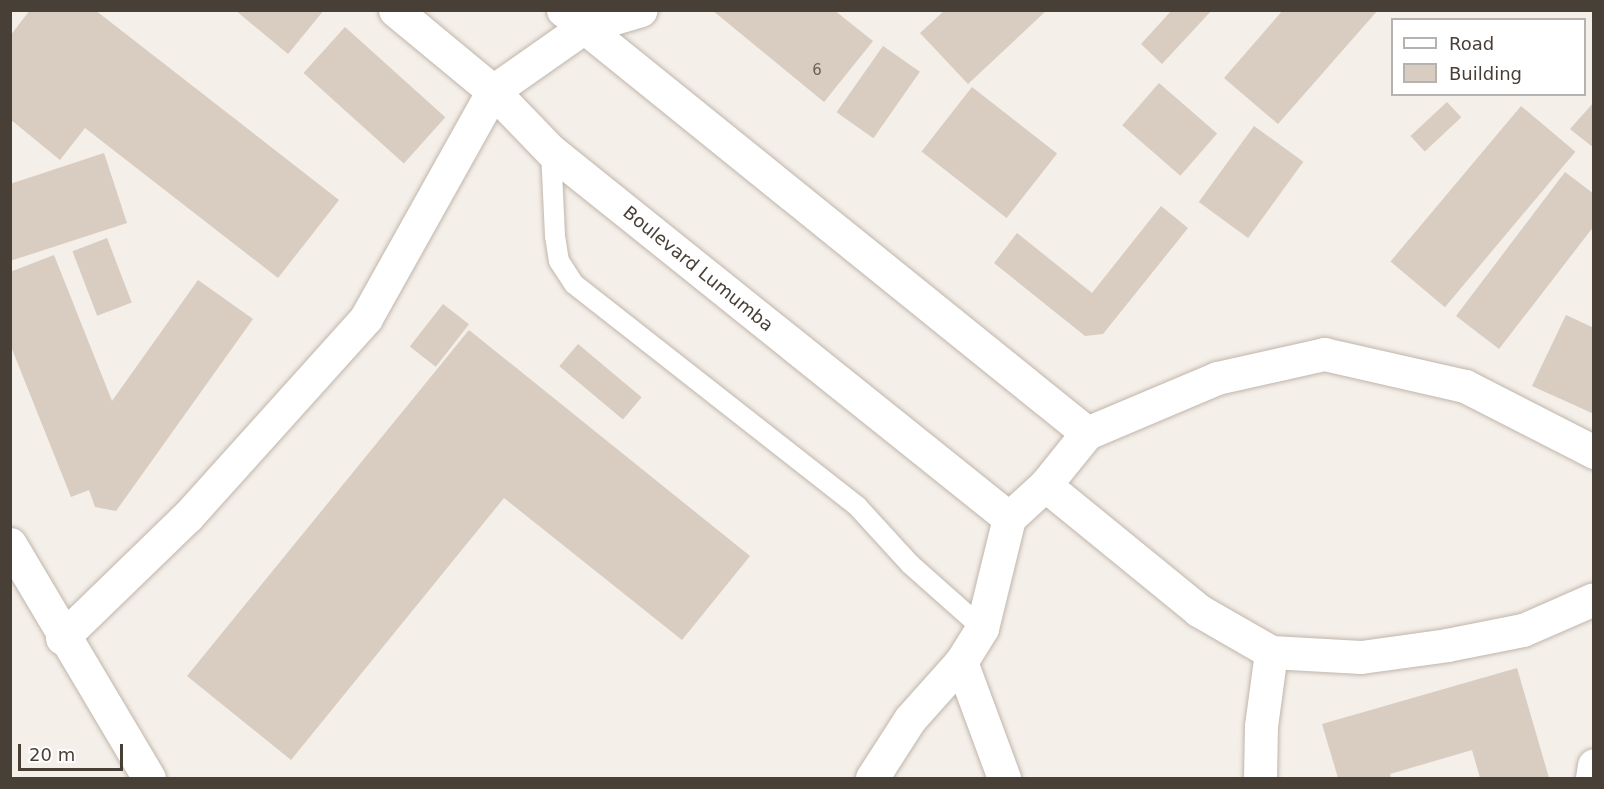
<!DOCTYPE html>
<style>
body{margin:0}
#map{position:relative;width:1604px;height:789px;overflow:hidden;background:#f4efe9;font-family:"DejaVu Sans",sans-serif}
div>[style]{position:absolute}
.building>*{inset:0;background:#d9ccc1;transform-origin:0 0}
.roads{filter:drop-shadow(0 0 2px #c0b5ab) drop-shadow(0 0 2px #c0b5ab)}
.service>*{height:20px;margin:-10px;padding:0 10px;transform-origin:10px;border-radius:10px;background:#fff}
.minor>*{height:33px;margin:-16.5px;padding:0 16.5px;transform-origin:16.5px;border-radius:16.5px;background:#fff}
.tertiary>*{height:33px;margin:-16.5px;padding:0 16.5px;transform-origin:16.5px;border-radius:16.5px;background:#fff}
span{translate:-50% -50%;white-space:nowrap;text-align:center;line-height:1.15;-webkit-text-stroke:4.5px #fff;paint-order:stroke}
.number-label{font-size:15px;color:#6c625a}
.number-label span{-webkit-text-stroke-width:0}
.street-label{font-size:18px;color:#483f37}
.frame{position:absolute;inset:0;border:12px solid #483f37;pointer-events:none}
.legend{position:absolute;left:1391px;top:18px;width:195px;height:78px;box-sizing:border-box;background:#fff;border:2px solid #b6b2af;margin:0;padding:8px 10px;list-style:none;font-size:18px;color:#483f37}
.legend li{display:flex;align-items:center;gap:12px;height:30px}
.legend b{width:30px;border:2px solid #b6b2af}
.scale{position:absolute;left:18px;top:744px;width:105px;height:27px;box-sizing:border-box;border:3px solid #483f37;border-top:0;padding-left:8px;font-size:18px;line-height:21px;white-space:nowrap;color:#483f37;-webkit-text-stroke:4px #fff;paint-order:stroke}
</style>
<div id="map">
<div class="building">
<i style="clip-path:polygon(30px 10px,95px 10px,339px 200px,278px 278px,85px 128px,60px 160px,10px 119px,10px 36px)"></i>
<i style="clip-path:polygon(235px 10px,324px 10px,288px 54px)"></i>
<i style="clip-path:polygon(712px 10px,834px 10px,873px 41px,824px 102px)"></i>
<i style="clip-path:polygon(945px 10px,1047px 10px,968px 84px,920px 33px)"></i>
<i style="clip-path:polygon(1172px 10px,1212px 10px,1162px 64px,1141px 44px)"></i>
<i style="clip-path:polygon(1283px 10px,1378px 10px,1278px 124px,1224px 78px)"></i>
<i style="left:345px;top:27px;width:135px;height:62px;rotate:42deg"></i>
<i style="left:883px;top:46px;width:45px;height:81px;rotate:35deg"></i>
<i style="left:1159px;top:83px;width:77px;height:56px;rotate:41deg"></i>
<i style="left:972px;top:87px;width:108px;height:82px;rotate:38deg"></i>
<i style="left:1447px;top:102px;width:21px;height:50px;rotate:47deg"></i>
<i style="clip-path:polygon(1594px 102px,1594px 148px,1570px 129px)"></i>
<i style="left:1521px;top:106px;width:71px;height:203px;rotate:40deg"></i>
<i style="left:1254px;top:126px;width:61px;height:94px;rotate:36deg"></i>
<i style="clip-path:polygon(104px 153px,127px 223px,10px 261px,10px 184px)"></i>
<i style="clip-path:polygon(1565px 172px,1594px 194px,1594px 226px,1499px 349px,1456px 316px)"></i>
<i style="clip-path:polygon(1161px 206px,1188px 228px,1103px 334px,1085px 336px,994px 263px,1017px 233px,1092px 293px)"></i>
<i style="left:107px;top:238px;width:69px;height:37px;rotate:69deg"></i>
<i style="clip-path:polygon(54px 255px,112px 401px,198px 280px,253px 319px,116px 511px,95px 507px,89px 490px,71px 497px,10px 344px,10px 272px)"></i>
<i style="left:443px;top:304px;width:33px;height:54px;rotate:38deg"></i>
<i style="clip-path:polygon(1566px 315px,1594px 328px,1594px 414px,1532px 386px)"></i>
<i style="clip-path:polygon(469px 330px,750px 556px,682px 640px,504px 498px,291px 760px,187px 676px)"></i>
<i style="left:578px;top:344px;width:83px;height:29px;rotate:40deg"></i>
<i style="clip-path:polygon(1517px 668px,1549px 778px,1480px 778px,1472px 750px,1390px 774px,1391px 778px,1338px 778px,1322px 724px)"></i>
</div>
<div class="roads">
<div class="service">
<i style="left:551px;top:151px;width:85px;rotate:87.3deg"></i>
<i style="left:555px;top:236px;width:25px;rotate:81deg"></i>
<i style="left:559px;top:261px;width:27px;rotate:57deg"></i>
<i style="left:574px;top:284px;width:360px;rotate:38.1deg"></i>
<i style="left:857px;top:506px;width:79px;rotate:47.6deg"></i>
<i style="left:910px;top:564px;width:96px;rotate:41.6deg"></i>
</div>
<div class="minor">
<i style="left:1045px;top:485px;width:198px;rotate:39.2deg"></i>
<i style="left:1198px;top:610px;width:84px;rotate:29.9deg"></i>
<i style="left:1271px;top:652px;width:90px;rotate:3.2deg"></i>
<i style="left:1361px;top:657px;width:87px;rotate:-7.9deg"></i>
<i style="left:1447px;top:645px;width:77px;rotate:-11.2deg"></i>
<i style="left:1523px;top:630px;width:77px;rotate:-23.6deg"></i>
<i style="left:10px;top:544px;width:272px;rotate:59.3deg"></i>
<i style="left:62px;top:638px;width:175px;rotate:-44.1deg"></i>
<i style="left:188px;top:516px;width:266px;rotate:-48deg"></i>
<i style="left:366px;top:318px;width:260px;rotate:-60.8deg"></i>
<i style="left:493px;top:91px;width:111px;rotate:-35.1deg"></i>
<i style="left:584px;top:27px;width:59px;rotate:-16.6deg"></i>
<i style="left:872px;top:778px;width:70px;rotate:-57.2deg"></i>
<i style="left:910px;top:719px;width:76px;rotate:-48.2deg"></i>
<i style="left:1260px;top:778px;width:52px;rotate:-88.9deg"></i>
<i style="left:1261px;top:726px;width:75px;rotate:-82.3deg"></i>
<i style="left:1592px;top:778px;width:13px;rotate:-81deg"></i>
</div>
<div class="tertiary">
<i style="left:395px;top:10px;width:127px;rotate:39.6deg"></i>
<i style="left:493px;top:91px;width:83px;rotate:46deg"></i>
<i style="left:551px;top:151px;width:587px;rotate:38.71deg"></i>
<i style="left:563px;top:10px;width:673px;rotate:38.91deg"></i>
<i style="left:1004px;top:778px;width:124px;rotate:-110.3deg"></i>
<i style="left:961px;top:662px;width:40px;rotate:-58deg"></i>
<i style="left:982px;top:628px;width:113px;rotate:-76.2deg"></i>
<i style="left:1009px;top:518px;width:49px;rotate:-42.5deg"></i>
<i style="left:1045px;top:485px;width:67px;rotate:-51.1deg"></i>
<i style="left:1087px;top:433px;width:141px;rotate:-22.9deg"></i>
<i style="left:1217px;top:378px;width:110px;rotate:-12.6deg"></i>
<i style="left:1324px;top:354px;width:145px;rotate:12.8deg"></i>
<i style="left:1465px;top:386px;width:145px;rotate:27.1deg"></i>
</div>
</div>
<div class="number-label">
<span style="left:817px;top:71px">6</span>
</div>
<div class="street-label">
<span style="left:698px;top:269px;rotate:39deg">Boulevard Lumumba</span>
</div>
<div class="frame"></div>
<ul class="legend">
<li><b style="height:8px;background:#fff"></b>Road</li>
<li><b style="height:16px;background:#d9ccc1"></b>Building</li>
</ul>
<div class="scale">20 m</div>
</div>
